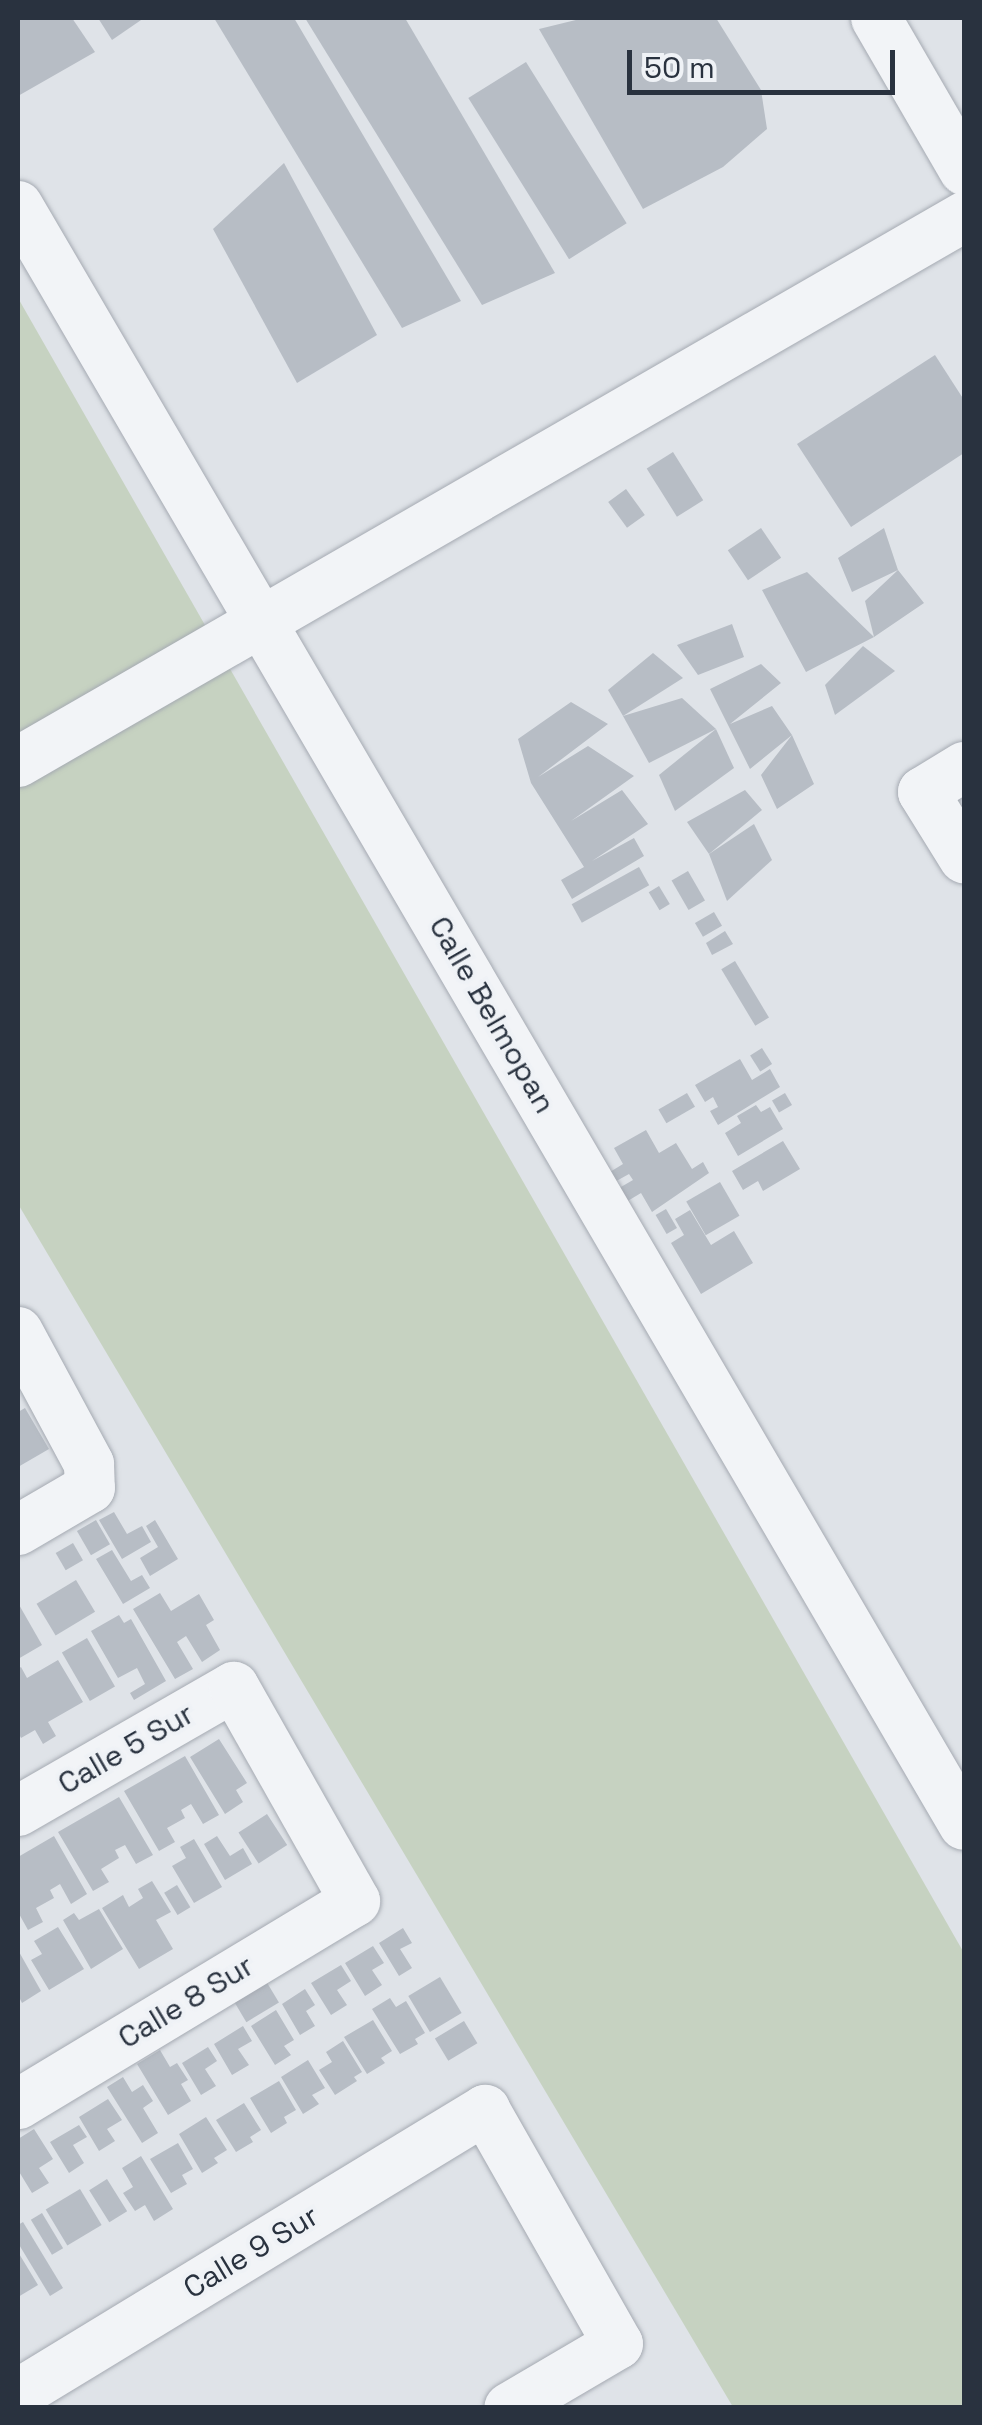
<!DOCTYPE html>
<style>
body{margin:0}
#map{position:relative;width:982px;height:2425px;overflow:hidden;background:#dfe3e8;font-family:"Space Grotesk",sans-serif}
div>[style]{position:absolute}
.green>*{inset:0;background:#c6d2c1}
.building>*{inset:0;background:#b7bdc5;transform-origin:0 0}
.roads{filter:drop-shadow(0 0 2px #a5aab2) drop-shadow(0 0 2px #a5aab2)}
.minor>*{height:50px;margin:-25px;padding:0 25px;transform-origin:25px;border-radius:25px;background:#f2f4f7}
span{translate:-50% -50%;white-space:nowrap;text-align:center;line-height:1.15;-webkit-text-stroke:8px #eff2f6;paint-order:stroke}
.street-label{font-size:30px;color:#29323f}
.frame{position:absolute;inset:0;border:20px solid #29323f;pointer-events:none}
.scale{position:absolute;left:627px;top:50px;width:268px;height:45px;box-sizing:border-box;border:5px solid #29323f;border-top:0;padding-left:12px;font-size:30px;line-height:35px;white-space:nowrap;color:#29323f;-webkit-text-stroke:8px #eff2f6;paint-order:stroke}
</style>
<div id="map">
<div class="green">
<i style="clip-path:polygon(18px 298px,964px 1953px,964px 2407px,733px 2407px,18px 1204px)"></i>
</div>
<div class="building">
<i style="clip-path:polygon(18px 18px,72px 18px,95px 52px,18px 96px)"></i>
<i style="clip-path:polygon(98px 18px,144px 18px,112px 40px)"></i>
<i style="clip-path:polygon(214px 18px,294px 18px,461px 301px,402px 328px)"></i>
<i style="clip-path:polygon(305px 18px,405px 18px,555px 273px,482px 305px)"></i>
<i style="clip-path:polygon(584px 18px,716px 18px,761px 90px,767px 129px,723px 167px,643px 209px,539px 29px)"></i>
<i style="left:526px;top:62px;width:190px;height:68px;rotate:58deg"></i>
<i style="clip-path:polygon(284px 163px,377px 335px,297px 383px,213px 229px)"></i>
<i style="clip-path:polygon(935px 355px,964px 400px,964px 453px,851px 527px,797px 444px)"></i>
<i style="left:673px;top:452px;width:57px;height:31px;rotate:58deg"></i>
<i style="left:626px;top:489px;width:32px;height:22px;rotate:54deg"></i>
<i style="left:761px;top:528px;width:36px;height:40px;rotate:56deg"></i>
<i style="clip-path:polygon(884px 528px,898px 570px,924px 603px,874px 637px,806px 672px,762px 590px,807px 572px,874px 637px,865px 601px,898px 570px,852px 592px,838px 558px)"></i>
<i style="clip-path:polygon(732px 624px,744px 657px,698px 675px,677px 645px)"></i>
<i style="clip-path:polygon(863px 646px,895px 671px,835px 715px,825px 685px)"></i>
<i style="clip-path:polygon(653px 653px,683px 678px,623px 716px,608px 690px)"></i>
<i style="clip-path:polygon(761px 664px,781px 683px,730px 724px,772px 706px,792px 735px,814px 784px,777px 809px,761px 775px,792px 735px,750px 769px,710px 689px)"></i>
<i style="clip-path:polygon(682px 698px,716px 729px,649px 763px,623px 716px)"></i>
<i style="clip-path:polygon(571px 702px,608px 724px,538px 777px,588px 746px,634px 776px,571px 821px,622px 790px,648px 824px,592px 861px,634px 838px,644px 856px,572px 899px,561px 880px,584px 867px,531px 783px,518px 739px)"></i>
<i style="clip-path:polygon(716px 729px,734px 768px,675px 811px,659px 775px)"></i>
<i style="clip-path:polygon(745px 790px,762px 810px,709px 854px,687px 822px)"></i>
<i style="clip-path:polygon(754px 824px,772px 860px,727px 901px,709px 854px)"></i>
<i style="left:639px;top:867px;width:21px;height:77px;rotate:61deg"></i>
<i style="left:688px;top:871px;width:34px;height:19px;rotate:60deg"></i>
<i style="left:659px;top:886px;width:21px;height:12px;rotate:59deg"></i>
<i style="left:714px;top:912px;width:16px;height:22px;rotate:60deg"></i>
<i style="clip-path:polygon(725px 931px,733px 944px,712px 955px,706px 943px)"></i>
<i style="left:735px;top:961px;width:66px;height:16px;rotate:59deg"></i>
<i style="left:762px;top:1048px;width:19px;height:14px;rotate:58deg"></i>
<i style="clip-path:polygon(740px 1059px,752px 1080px,770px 1069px,780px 1087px,718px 1125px,710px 1111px,718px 1107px,713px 1097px,705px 1102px,695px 1085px)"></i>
<i style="left:687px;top:1093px;width:16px;height:33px;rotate:60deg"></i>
<i style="left:785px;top:1093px;width:14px;height:15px;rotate:60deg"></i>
<i style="clip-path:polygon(756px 1105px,761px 1112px,770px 1107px,783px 1129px,738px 1156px,725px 1133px,741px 1123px,737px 1116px)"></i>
<i style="clip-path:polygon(646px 1130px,659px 1153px,676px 1143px,692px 1169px,703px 1162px,709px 1173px,652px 1212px,641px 1193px,621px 1205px,614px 1191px,633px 1180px,629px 1174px,611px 1184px,605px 1175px,623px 1164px,614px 1148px)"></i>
<i style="clip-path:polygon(783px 1141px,800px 1169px,763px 1191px,758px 1181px,743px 1190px,732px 1171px)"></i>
<i style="left:720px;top:1182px;width:39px;height:39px;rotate:60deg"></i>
<i style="left:666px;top:1209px;width:22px;height:12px;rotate:60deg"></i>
<i style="clip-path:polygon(690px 1210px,711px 1245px,734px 1231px,753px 1263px,701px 1294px,671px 1243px,684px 1235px,675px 1219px)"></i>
<i style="clip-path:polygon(25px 1408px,49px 1449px,18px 1467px,18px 1412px)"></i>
<i style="clip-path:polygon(114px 1512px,127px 1534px,142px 1526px,151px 1542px,122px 1559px,99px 1520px)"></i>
<i style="left:96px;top:1520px;width:28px;height:22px;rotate:60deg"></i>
<i style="clip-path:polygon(155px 1520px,178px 1559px,150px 1576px,140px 1558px,158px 1547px,146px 1526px)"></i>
<i style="left:73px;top:1543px;width:20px;height:20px;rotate:60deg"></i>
<i style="clip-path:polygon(112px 1550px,131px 1581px,142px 1575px,150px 1588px,123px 1604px,96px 1559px)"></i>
<i style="left:76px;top:1580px;width:37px;height:46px;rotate:59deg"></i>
<i style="clip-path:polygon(160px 1593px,171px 1611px,199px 1594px,214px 1620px,206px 1625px,220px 1650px,202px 1662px,186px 1636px,177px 1642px,193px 1669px,175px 1679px,133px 1609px)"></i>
<i style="clip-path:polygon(18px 1603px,42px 1645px,18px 1659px)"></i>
<i style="clip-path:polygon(119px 1615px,124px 1623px,131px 1619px,166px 1681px,134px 1700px,130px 1693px,145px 1684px,137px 1668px,118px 1678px,91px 1631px)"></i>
<i style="left:87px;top:1638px;width:56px;height:29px;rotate:60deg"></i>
<i style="clip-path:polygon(58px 1660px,83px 1702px,48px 1722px,56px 1736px,43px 1744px,35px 1730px,21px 1738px,18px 1732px,18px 1669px,21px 1667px,27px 1678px)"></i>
<i style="clip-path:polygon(219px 1739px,247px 1783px,236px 1790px,243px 1802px,225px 1814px,190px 1757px)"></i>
<i style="clip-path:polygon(185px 1756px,219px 1815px,203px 1824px,191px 1804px,181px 1810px,185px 1818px,167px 1828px,175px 1842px,159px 1851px,124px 1791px)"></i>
<i style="clip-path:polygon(119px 1797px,153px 1855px,136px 1864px,125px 1845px,115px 1850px,119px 1858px,101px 1869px,109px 1882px,93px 1891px,58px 1832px)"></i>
<i style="left:267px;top:1814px;width:37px;height:34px;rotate:57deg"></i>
<i style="clip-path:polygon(54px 1836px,87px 1894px,71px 1904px,60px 1884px,50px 1890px,54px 1898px,36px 1908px,43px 1922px,28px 1930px,18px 1912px,18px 1857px)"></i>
<i style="clip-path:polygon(217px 1836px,230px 1856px,243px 1848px,252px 1864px,225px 1880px,204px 1844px)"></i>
<i style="clip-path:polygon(194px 1839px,222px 1887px,194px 1903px,172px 1866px,186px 1858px,180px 1847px)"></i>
<i style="clip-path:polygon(152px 1881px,171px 1912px,156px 1920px,173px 1949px,139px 1969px,102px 1908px,123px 1895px,129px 1907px,143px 1898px,138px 1889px)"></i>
<i style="left:177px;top:1885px;width:26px;height:15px;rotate:59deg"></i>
<i style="clip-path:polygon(99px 1909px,123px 1949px,91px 1969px,63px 1920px,74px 1913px,79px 1920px)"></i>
<i style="clip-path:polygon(58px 1927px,84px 1969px,49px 1990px,31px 1960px,42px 1954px,34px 1941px)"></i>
<i style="clip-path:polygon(403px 1928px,412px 1943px,400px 1949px,412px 1968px,399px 1976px,379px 1943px)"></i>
<i style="clip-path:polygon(373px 1946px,384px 1963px,372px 1970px,382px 1985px,365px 1996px,345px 1963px)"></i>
<i style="clip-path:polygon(18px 1950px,41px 1991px,22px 2003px,18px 1995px)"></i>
<i style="clip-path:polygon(341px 1965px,351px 1981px,337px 1990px,347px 2005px,331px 2015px,311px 1983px)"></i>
<i style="left:263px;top:1976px;width:31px;height:38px;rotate:59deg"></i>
<i style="left:440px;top:1977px;width:42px;height:37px;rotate:59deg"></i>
<i style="clip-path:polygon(305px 1989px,315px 2005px,306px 2011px,315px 2026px,300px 2035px,282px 2004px)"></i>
<i style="clip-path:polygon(390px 1998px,396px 2007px,406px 2001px,425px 2033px,415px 2039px,418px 2044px,400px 2054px,372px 2009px)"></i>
<i style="clip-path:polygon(276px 2010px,294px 2040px,284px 2046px,291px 2055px,275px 2065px,251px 2026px)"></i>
<i style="clip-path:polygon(373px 2020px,392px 2051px,381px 2058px,385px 2063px,367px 2074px,344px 2037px)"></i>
<i style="left:464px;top:2021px;width:26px;height:34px;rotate:59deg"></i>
<i style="clip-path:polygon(243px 2026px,252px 2041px,238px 2049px,249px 2065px,232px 2075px,214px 2044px)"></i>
<i style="clip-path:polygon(343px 2041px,362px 2072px,354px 2077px,357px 2081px,335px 2095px,319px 2070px,332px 2062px,326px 2052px)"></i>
<i style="clip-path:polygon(208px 2047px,217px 2061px,205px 2069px,216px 2086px,201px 2095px,182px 2063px)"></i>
<i style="clip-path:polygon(160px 2050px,170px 2067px,177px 2063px,188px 2080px,181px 2084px,191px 2101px,168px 2115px,137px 2064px)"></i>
<i style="clip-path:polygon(308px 2060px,325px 2088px,312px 2095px,319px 2104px,303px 2114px,281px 2077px)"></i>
<i style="clip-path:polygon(123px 2077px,132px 2092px,143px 2085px,153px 2101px,143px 2108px,158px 2133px,142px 2143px,107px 2087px)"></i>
<i style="clip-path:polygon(279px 2081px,296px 2110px,284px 2117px,287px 2123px,271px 2133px,250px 2098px)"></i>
<i style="clip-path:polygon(108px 2099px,122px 2120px,107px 2129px,115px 2141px,99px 2151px,79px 2117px)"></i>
<i style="clip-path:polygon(244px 2103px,261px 2130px,250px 2137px,253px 2142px,236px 2152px,216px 2120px)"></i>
<i style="clip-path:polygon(206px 2117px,227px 2150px,214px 2158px,218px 2163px,202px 2173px,179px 2134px)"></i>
<i style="clip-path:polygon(79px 2125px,87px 2137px,73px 2145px,84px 2163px,69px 2173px,50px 2142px)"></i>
<i style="clip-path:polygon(34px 2129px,53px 2159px,39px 2168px,49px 2183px,32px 2193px,18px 2170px,18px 2139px)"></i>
<i style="clip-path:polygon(178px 2143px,193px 2169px,182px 2175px,187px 2184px,171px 2193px,150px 2159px)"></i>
<i style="clip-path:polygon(141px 2156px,173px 2209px,154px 2221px,145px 2205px,135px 2211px,123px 2193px,133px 2187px,122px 2168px)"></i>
<i style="left:107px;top:2179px;width:38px;height:21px;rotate:58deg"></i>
<i style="left:80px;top:2189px;width:42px;height:40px;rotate:59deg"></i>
<i style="left:42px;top:2213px;width:41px;height:13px;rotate:59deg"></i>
<i style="clip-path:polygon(23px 2222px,63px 2288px,50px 2296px,18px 2243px,18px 2225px)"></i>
<i style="clip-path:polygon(18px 2252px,38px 2285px,18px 2297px)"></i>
</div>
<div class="roads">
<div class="minor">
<i style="left:876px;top:18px;width:176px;rotate:59.9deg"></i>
<i style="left:18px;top:206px;width:1875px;rotate:59.7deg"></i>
<i style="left:18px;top:762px;width:1092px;rotate:-29.95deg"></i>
<i style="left:964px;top:767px;width:48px;rotate:148.6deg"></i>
<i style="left:923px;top:792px;width:78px;rotate:58.2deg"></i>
<i style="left:18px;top:1332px;width:150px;rotate:61.7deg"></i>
<i style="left:89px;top:1464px;width:24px;rotate:88deg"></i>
<i style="left:90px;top:1488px;width:83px;rotate:149.7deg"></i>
<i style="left:18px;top:1811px;width:249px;rotate:-29.9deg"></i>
<i style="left:234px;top:1687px;width:246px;rotate:60.5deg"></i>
<i style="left:355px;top:1901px;width:393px;rotate:148.9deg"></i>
<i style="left:18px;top:2394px;width:547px;rotate:-31.31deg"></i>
<i style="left:485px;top:2110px;width:269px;rotate:60.4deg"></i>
<i style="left:618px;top:2344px;width:126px;rotate:149.6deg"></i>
</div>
</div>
<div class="street-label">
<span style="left:492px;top:1015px;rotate:60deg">Calle Belmopan</span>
<span style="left:126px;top:1749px;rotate:-30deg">Calle 5 Sur</span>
<span style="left:186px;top:2002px;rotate:-31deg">Calle 8 Sur</span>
<span style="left:251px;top:2252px;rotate:-31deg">Calle 9 Sur</span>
</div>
<div class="frame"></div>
<div class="scale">50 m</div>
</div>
